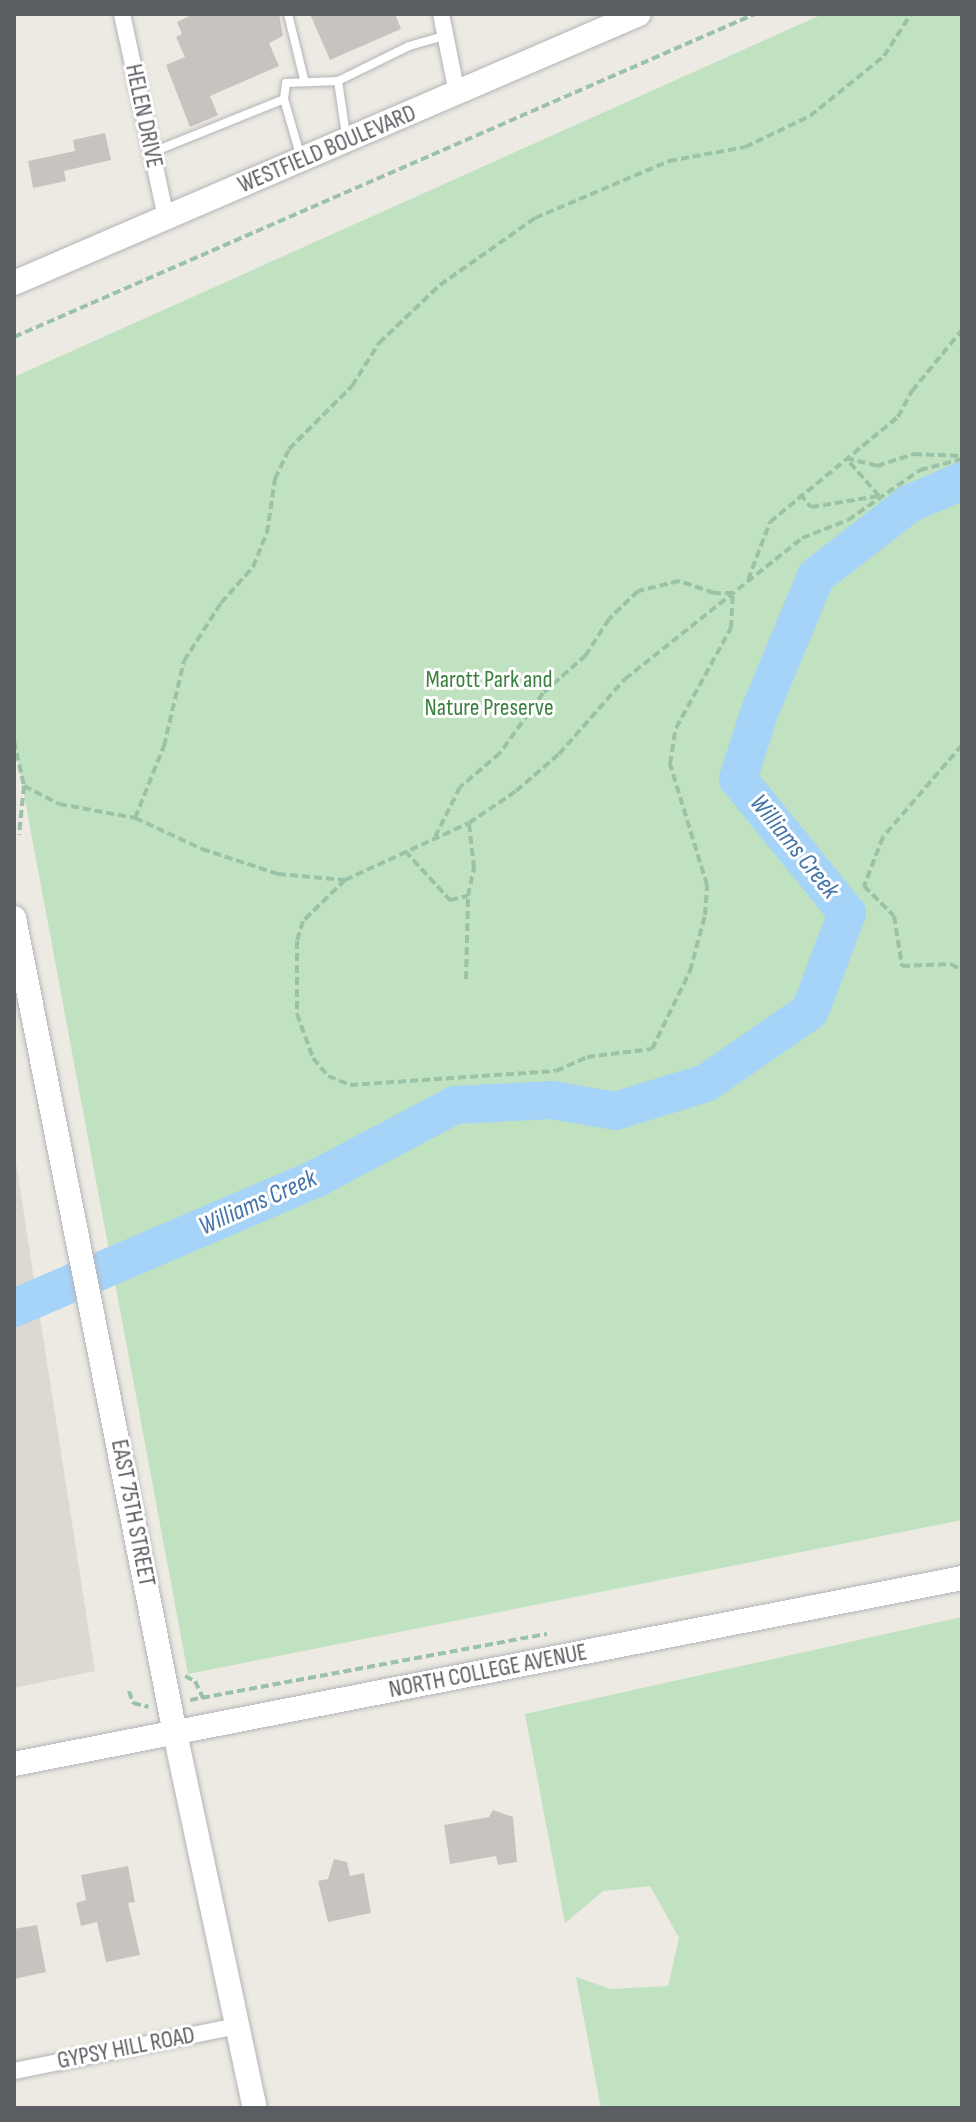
<!DOCTYPE html>
<style>
body{margin:0}
#map{position:relative;width:976px;height:2122px;overflow:hidden;background:#eceae2;font-family:"Sofia Sans Condensed",sans-serif}
div>[style]{position:absolute}
.education>*{inset:0;background:#dcd9d0}
.green>*{inset:0;background:#c0e2c0}
.river>*{height:38px;margin:-19px;padding:0 19px;transform-origin:19px;border-radius:19px;background:#a6d3f8}
.building>*{inset:0;background:#c7c4bf}
.path>*{height:4px;margin-top:-2px;transform-origin:0;background:repeating-linear-gradient(90deg,#9ac2a6 0 8px,transparent 0 12px)}
.roads{filter:drop-shadow(0 0 2px #b2b4b8) drop-shadow(0 0 2px #b2b4b8)}
.lane>*{height:8px;margin:-4px;padding:0 4px;transform-origin:4px;border-radius:4px;background:#fff}
.street>*{height:16px;margin:-8px;padding:0 8px;transform-origin:8px;border-radius:8px;background:#fff}
.secondary>*{height:24px;margin:-12px;padding:0 12px;transform-origin:12px;border-radius:12px;background:#fff}
span{translate:-50% -50%;white-space:nowrap;text-align:center;line-height:1.15;-webkit-text-stroke:6px #fff;paint-order:stroke}
.street-label{font-size:24px;color:#5a5d62}
.park-label{font-size:24px;color:#3b803f}
.water-label{font-size:26px;color:#4574a8;font-style:italic}
.frame{position:absolute;inset:0;border:16px solid #5a5d62;pointer-events:none}
</style>
<div id="map">
<div class="education">
<i style="clip-path:polygon(14px 1150px,95px 1671px,14px 1688px)"></i>
</div>
<div class="green">
<i style="clip-path:polygon(823px 14px,962px 14px,962px 1520px,188px 1674px,14px 741px,14px 377px)"></i>
<i style="clip-path:polygon(962px 1617px,962px 2108px,601px 2108px,576px 1977px,611px 1989px,668px 1986px,679px 1938px,650px 1886px,603px 1891px,565px 1923px,525px 1714px)"></i>
</div>
<div class="river">
<i style="left:14px;top:1308px;width:330px;rotate:-23.2deg"></i>
<i style="left:317px;top:1178px;width:156px;rotate:-27.9deg"></i>
<i style="left:455px;top:1105px;width:97px;rotate:-3deg"></i>
<i style="left:552px;top:1100px;width:64px;rotate:9.9deg"></i>
<i style="left:615px;top:1111px;width:95px;rotate:-17.1deg"></i>
<i style="left:706px;top:1083px;width:126px;rotate:-34.7deg"></i>
<i style="left:810px;top:1011px;width:105px;rotate:-69.3deg"></i>
<i style="left:847px;top:913px;width:173px;rotate:-129.1deg"></i>
<i style="left:738px;top:779px;width:69px;rotate:-72.3deg"></i>
<i style="left:759px;top:713px;width:148px;rotate:-67.4deg"></i>
<i style="left:816px;top:576px;width:118px;rotate:-37.7deg"></i>
<i style="left:909px;top:504px;width:58px;rotate:-23.5deg"></i>
</div>
<div class="building">
<i style="clip-path:polygon(194px 14px,279px 14px,283px 36px,269px 43px,279px 66px,210px 96px,218px 115px,190px 127px,166px 65px,185px 57px,176px 37px,182px 34px,177px 22px)"></i>
<i style="clip-path:polygon(310px 14px,395px 14px,401px 29px,330px 60px)"></i>
<i style="clip-path:polygon(105px 133px,111px 160px,64px 171px,66px 181px,33px 188px,28px 161px,75px 151px,73px 140px)"></i>
<i style="clip-path:polygon(493px 1810px,513px 1817px,517px 1862px,498px 1865px,496px 1856px,450px 1864px,444px 1825px,489px 1817px)"></i>
<i style="clip-path:polygon(334px 1859px,347px 1862px,350px 1876px,364px 1873px,371px 1913px,328px 1922px,318px 1881px,328px 1879px)"></i>
<i style="clip-path:polygon(128px 1866px,135px 1902px,128px 1903px,140px 1955px,106px 1962px,97px 1922px,81px 1926px,76px 1903px,86px 1900px,81px 1875px)"></i>
<i style="clip-path:polygon(37px 1925px,46px 1972px,14px 1979px,14px 1929px)"></i>
</div>
<div class="path">
<i style="left:14px;top:337px;width:808px;rotate:-23.55deg"></i>
<i style="left:800px;top:494px;width:17px;rotate:50deg"></i>
<i style="left:811px;top:507px;width:69px;rotate:-9.2deg"></i>
<i style="left:879px;top:496px;width:50px;rotate:-131deg"></i>
<i style="left:846px;top:458px;width:32px;rotate:14deg"></i>
<i style="left:877px;top:466px;width:39px;rotate:-18deg"></i>
<i style="left:914px;top:454px;width:48px;rotate:2.4deg"></i>
<i style="left:748px;top:580px;width:62px;rotate:-69.2deg"></i>
<i style="left:770px;top:522px;width:166px;rotate:-39.4deg"></i>
<i style="left:898px;top:417px;width:30px;rotate:-62deg"></i>
<i style="left:912px;top:391px;width:79px;rotate:-50.7deg"></i>
<i style="left:14px;top:741px;width:46px;rotate:77.5deg"></i>
<i style="left:24px;top:786px;width:49px;rotate:95.8deg"></i>
<i style="left:962px;top:745px;width:121px;rotate:130.7deg"></i>
<i style="left:883px;top:837px;width:53px;rotate:111.2deg"></i>
<i style="left:864px;top:886px;width:42px;rotate:45deg"></i>
<i style="left:894px;top:916px;width:51px;rotate:80.9deg"></i>
<i style="left:902px;top:966px;width:49px;rotate:-2.3deg"></i>
<i style="left:951px;top:964px;width:13px;rotate:29deg"></i>
<i style="left:24px;top:786px;width:39px;rotate:27deg"></i>
<i style="left:59px;top:804px;width:77px;rotate:10.4deg"></i>
<i style="left:135px;top:818px;width:74px;rotate:24.8deg"></i>
<i style="left:202px;top:849px;width:80px;rotate:18.2deg"></i>
<i style="left:278px;top:874px;width:67px;rotate:5.1deg"></i>
<i style="left:345px;top:880px;width:136px;rotate:-24.7deg"></i>
<i style="left:469px;top:823px;width:57px;rotate:-34.2deg"></i>
<i style="left:516px;top:791px;width:57px;rotate:-40.7deg"></i>
<i style="left:559px;top:754px;width:100px;rotate:-48.7deg"></i>
<i style="left:625px;top:679px;width:226px;rotate:-38.5deg"></i>
<i style="left:802px;top:538px;width:49px;rotate:-21.4deg"></i>
<i style="left:848px;top:520px;width:88px;rotate:-34.8deg"></i>
<i style="left:920px;top:470px;width:43px;rotate:-14.7deg"></i>
<i style="left:135px;top:818px;width:78px;rotate:-68.1deg"></i>
<i style="left:164px;top:746px;width:87px;rotate:-76.8deg"></i>
<i style="left:184px;top:661px;width:69px;rotate:-57.5deg"></i>
<i style="left:221px;top:603px;width:48px;rotate:-48.4deg"></i>
<i style="left:253px;top:567px;width:37px;rotate:-68deg"></i>
<i style="left:267px;top:533px;width:55px;rotate:-81.6deg"></i>
<i style="left:275px;top:479px;width:33px;rotate:-65deg"></i>
<i style="left:289px;top:449px;width:89px;rotate:-45deg"></i>
<i style="left:352px;top:386px;width:51px;rotate:-57.9deg"></i>
<i style="left:379px;top:343px;width:84px;rotate:-43.6deg"></i>
<i style="left:440px;top:285px;width:116px;rotate:-35.2deg"></i>
<i style="left:535px;top:218px;width:146px;rotate:-23deg"></i>
<i style="left:669px;top:161px;width:77px;rotate:-10.4deg"></i>
<i style="left:745px;top:147px;width:72px;rotate:-25.5deg"></i>
<i style="left:810px;top:116px;width:95px;rotate:-39deg"></i>
<i style="left:884px;top:56px;width:50px;rotate:-57.3deg"></i>
<i style="left:405px;top:851px;width:67px;rotate:47.4deg"></i>
<i style="left:450px;top:900px;width:18px;rotate:-13deg"></i>
<i style="left:345px;top:880px;width:59px;rotate:135.7deg"></i>
<i style="left:303px;top:921px;width:21px;rotate:107deg"></i>
<i style="left:297px;top:941px;width:73px;rotate:90deg"></i>
<i style="left:297px;top:1014px;width:47px;rotate:70deg"></i>
<i style="left:313px;top:1058px;width:23px;rotate:50deg"></i>
<i style="left:328px;top:1076px;width:24px;rotate:22deg"></i>
<i style="left:350px;top:1085px;width:206px;rotate:-3.9deg"></i>
<i style="left:556px;top:1071px;width:34px;rotate:-24deg"></i>
<i style="left:587px;top:1057px;width:65px;rotate:-7deg"></i>
<i style="left:652px;top:1049px;width:87px;rotate:-64deg"></i>
<i style="left:690px;top:971px;width:58px;rotate:-75deg"></i>
<i style="left:705px;top:915px;width:30px;rotate:-86deg"></i>
<i style="left:707px;top:885px;width:127px;rotate:-107deg"></i>
<i style="left:670px;top:764px;width:36px;rotate:-81deg"></i>
<i style="left:676px;top:728px;width:114px;rotate:-61.2deg"></i>
<i style="left:731px;top:628px;width:35px;rotate:-87deg"></i>
<i style="left:733px;top:593px;width:19px;rotate:180deg"></i>
<i style="left:714px;top:593px;width:37px;rotate:-161deg"></i>
<i style="left:679px;top:581px;width:42px;rotate:166.3deg"></i>
<i style="left:638px;top:591px;width:40px;rotate:136deg"></i>
<i style="left:609px;top:619px;width:43px;rotate:122.6deg"></i>
<i style="left:586px;top:655px;width:57px;rotate:138.5deg"></i>
<i style="left:543px;top:693px;width:74px;rotate:125.6deg"></i>
<i style="left:500px;top:753px;width:52px;rotate:139.6deg"></i>
<i style="left:460px;top:787px;width:56px;rotate:116.6deg"></i>
<i style="left:466px;top:979px;width:83px;rotate:-88.6deg"></i>
<i style="left:468px;top:896px;width:29px;rotate:-78deg"></i>
<i style="left:474px;top:868px;width:45px;rotate:-96.3deg"></i>
<i style="left:185px;top:1676px;width:11px;rotate:27deg"></i>
<i style="left:195px;top:1681px;width:19px;rotate:65deg"></i>
<i style="left:129px;top:1691px;width:13px;rotate:72deg"></i>
<i style="left:133px;top:1703px;width:16px;rotate:14deg"></i>
<i style="left:190px;top:1700px;width:363px;rotate:-10.5deg"></i>
</div>
<div class="roads">
<div class="lane">
<i style="left:288px;top:14px;width:67px;rotate:76.2deg"></i>
<i style="left:346px;top:135px;width:55px;rotate:-98.4deg"></i>
<i style="left:338px;top:81px;width:79px;rotate:-26.2deg"></i>
<i style="left:409px;top:46px;width:37px;rotate:-16deg"></i>
<i style="left:153px;top:152px;width:141px;rotate:-22deg"></i>
<i style="left:301px;top:158px;width:61px;rotate:-106.1deg"></i>
<i style="left:284px;top:99px;width:16px;rotate:-83deg"></i>
<i style="left:286px;top:83px;width:52px;rotate:-2.2deg"></i>
</div>
<div class="street">
<i style="left:122px;top:14px;width:209px;rotate:77.8deg"></i>
<i style="left:441px;top:14px;width:81px;rotate:78.6deg"></i>
<i style="left:14px;top:2071px;width:228px;rotate:-11.4deg"></i>
</div>
<div class="secondary">
<i style="left:14px;top:283px;width:680px;rotate:-23.29deg"></i>
<i style="left:14px;top:918px;width:831px;rotate:78.83deg"></i>
<i style="left:175px;top:1733px;width:383px;rotate:78deg"></i>
<i style="left:14px;top:1764px;width:966px;rotate:-11.1deg"></i>
</div>
</div>
<div class="street-label">
<span style="left:144px;top:116px;rotate:78deg">HELEN DRIVE</span>
<span style="left:327px;top:149px;rotate:-23deg">WESTFIELD BOULEVARD</span>
<span style="left:133px;top:1513px;rotate:79deg">EAST 75TH STREET</span>
<span style="left:488px;top:1671px;rotate:-11deg">NORTH COLLEGE AVENUE</span>
<span style="left:126px;top:2048px;rotate:-11deg">GYPSY HILL ROAD</span>
</div>
<div class="park-label">
<span style="left:489px;top:694px">Marott Park and<br>Nature Preserve</span>
</div>
<div class="water-label">
<span style="left:794px;top:847px;rotate:51deg">Williams Creek</span>
<span style="left:258px;top:1203px;rotate:-24deg">Williams Creek</span>
</div>
<div class="frame"></div>
</div>
